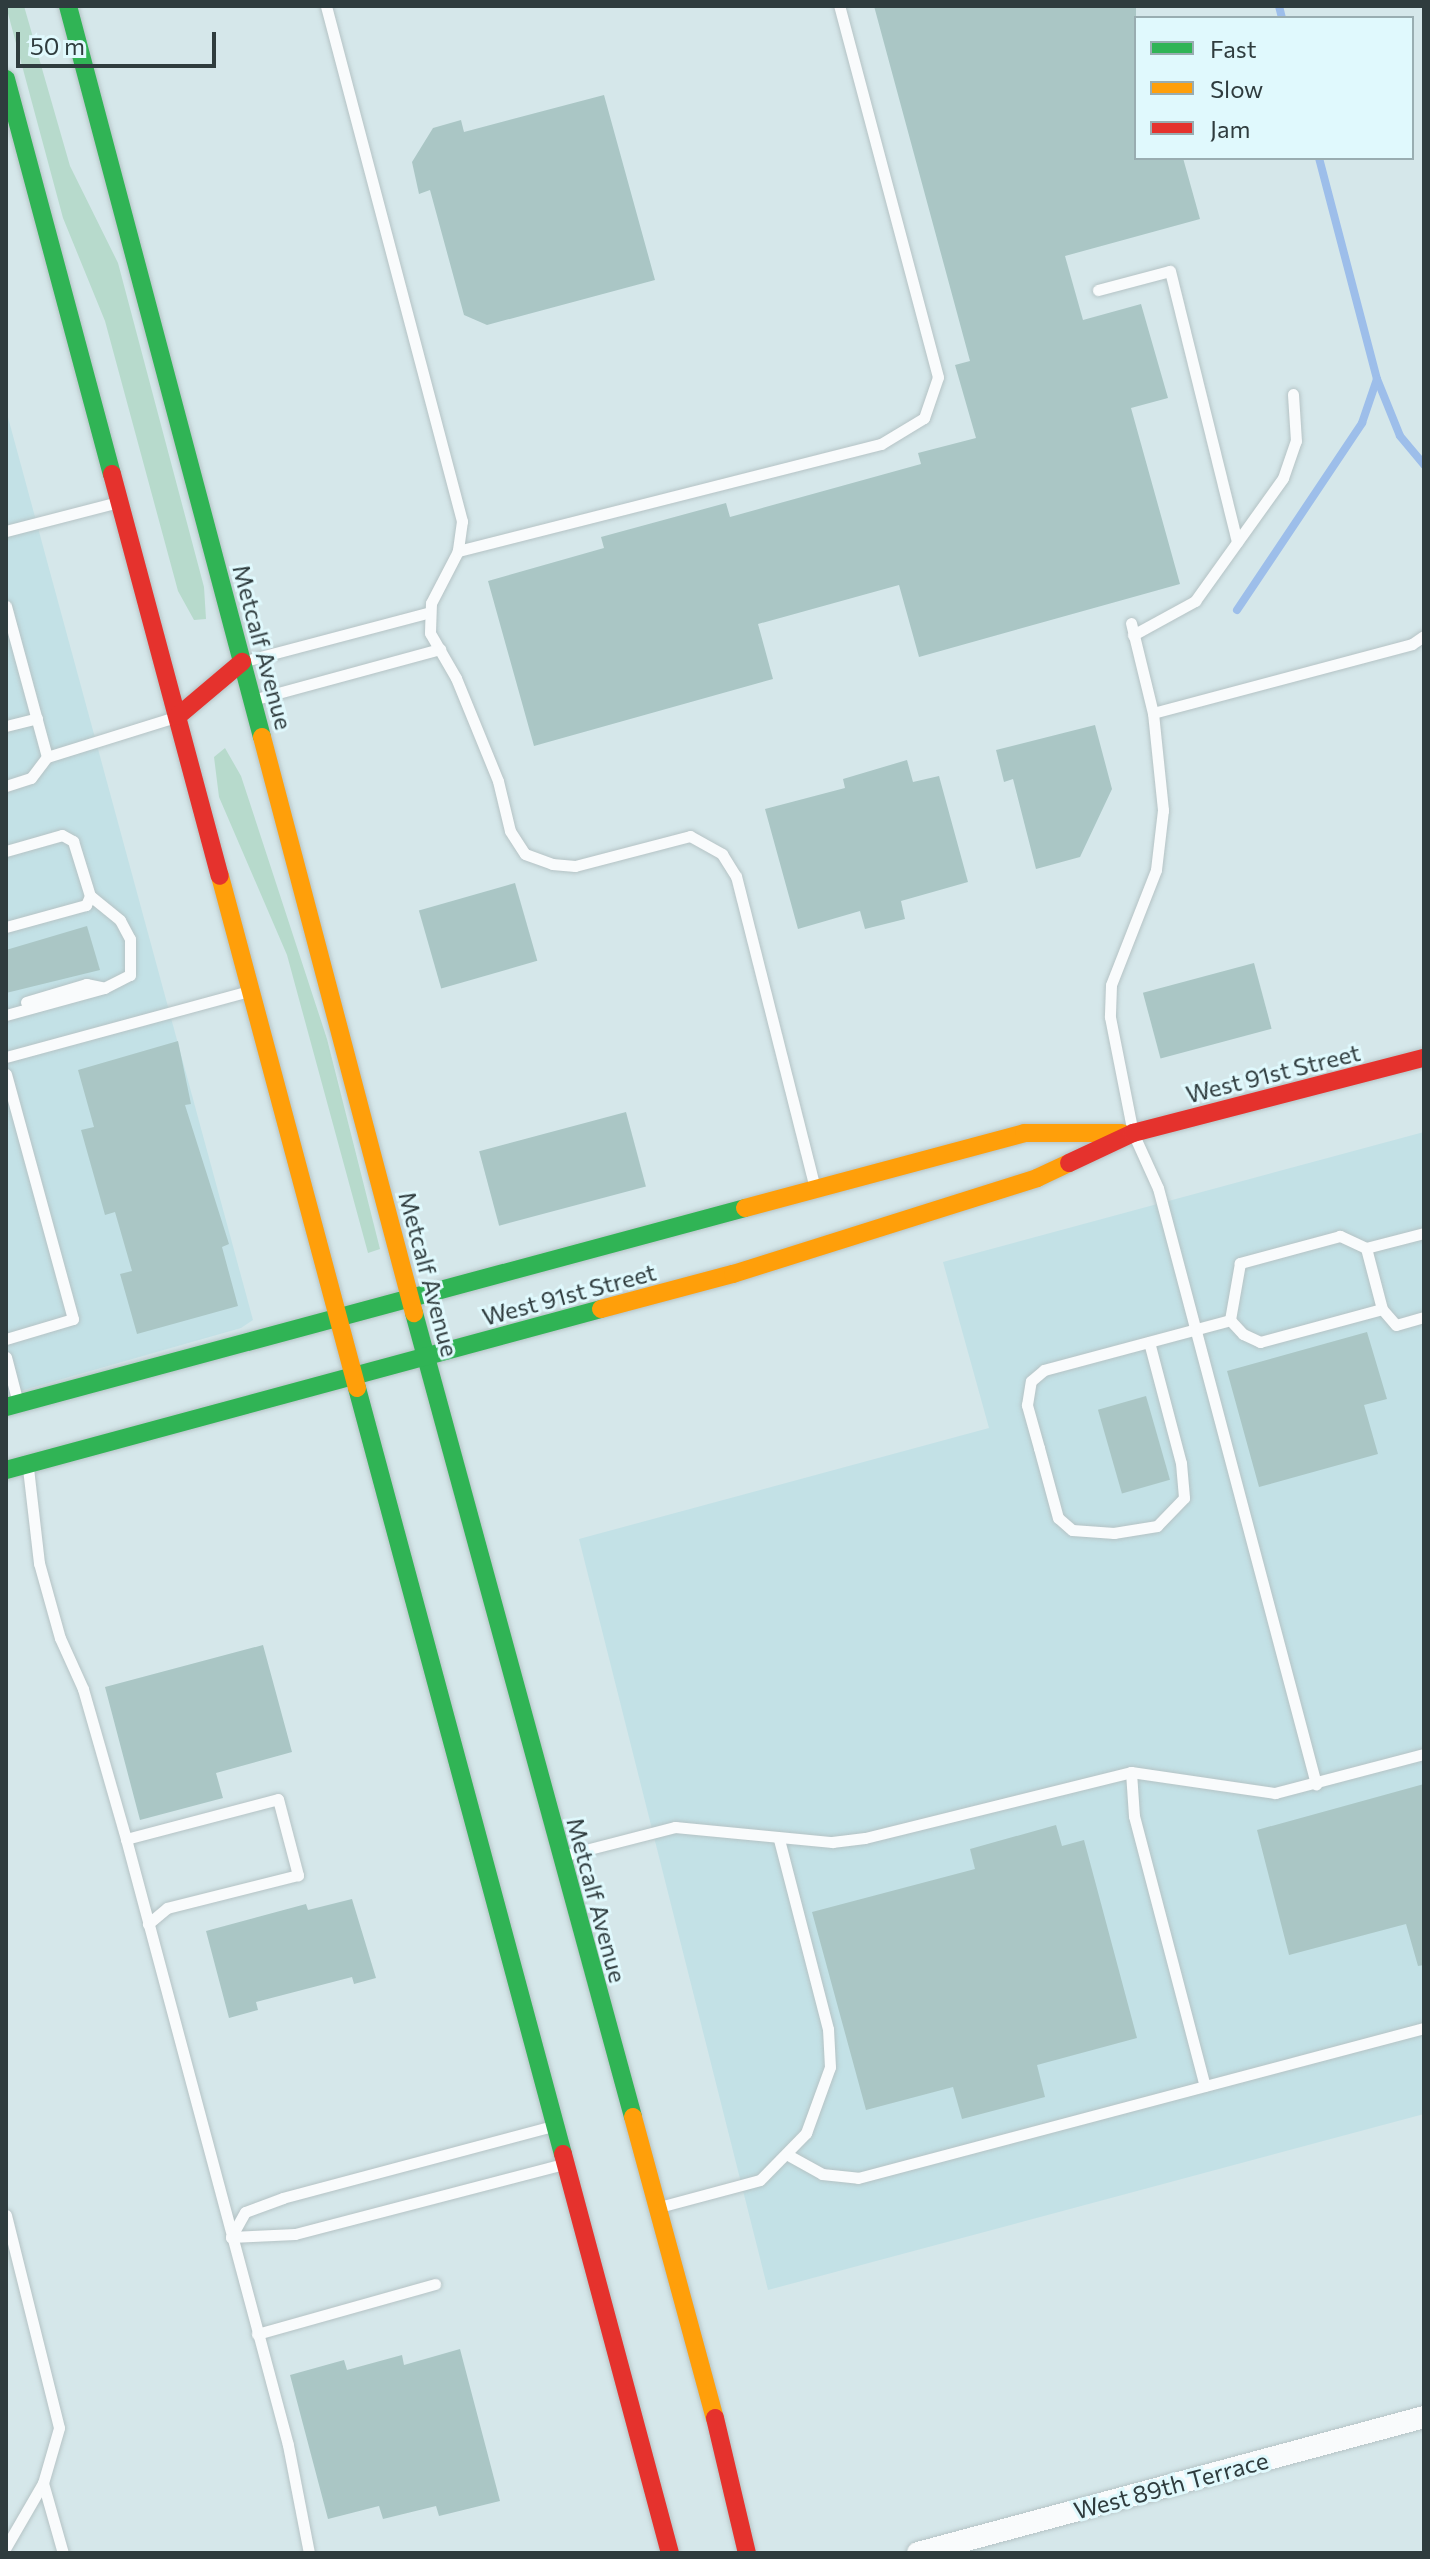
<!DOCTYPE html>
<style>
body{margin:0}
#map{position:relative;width:1430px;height:2559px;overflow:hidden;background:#d5e7ea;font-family:Commissioner,sans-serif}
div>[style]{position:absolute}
.built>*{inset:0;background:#c3e1e6}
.green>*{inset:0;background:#b7dacc}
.stream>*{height:8px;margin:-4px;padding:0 4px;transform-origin:4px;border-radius:4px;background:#9dbeea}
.building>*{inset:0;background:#aac6c5;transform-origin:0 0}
.roads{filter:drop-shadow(0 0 2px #b5c3c5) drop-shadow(0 0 2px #b5c3c5)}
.lane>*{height:11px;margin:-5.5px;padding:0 5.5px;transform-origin:5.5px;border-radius:5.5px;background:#f9fbfc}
.street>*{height:22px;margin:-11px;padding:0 11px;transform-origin:11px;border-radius:11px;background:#f9fbfc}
.fast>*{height:18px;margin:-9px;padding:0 9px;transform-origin:9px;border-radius:9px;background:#30b455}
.slow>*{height:18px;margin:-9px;padding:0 9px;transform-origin:9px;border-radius:9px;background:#ff9f0a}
.jam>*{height:18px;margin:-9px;padding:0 9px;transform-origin:9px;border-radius:9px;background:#e5322d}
span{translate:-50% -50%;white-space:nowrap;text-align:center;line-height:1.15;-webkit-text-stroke:6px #e0f9fd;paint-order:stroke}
.street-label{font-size:24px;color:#2f3c3e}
.frame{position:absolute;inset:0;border:8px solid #2f3c3e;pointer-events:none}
.legend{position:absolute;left:1134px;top:16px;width:280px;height:144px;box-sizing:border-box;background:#e0f9fd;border:2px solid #99adb1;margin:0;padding:10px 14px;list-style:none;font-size:24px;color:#2f3c3e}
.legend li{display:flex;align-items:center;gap:16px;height:40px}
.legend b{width:40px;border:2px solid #99adb1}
.scale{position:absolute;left:16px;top:32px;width:200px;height:36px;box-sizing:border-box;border:4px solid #2f3c3e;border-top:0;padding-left:10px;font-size:24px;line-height:28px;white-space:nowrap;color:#2f3c3e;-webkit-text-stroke:6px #e0f9fd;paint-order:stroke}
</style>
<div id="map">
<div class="built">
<i style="clip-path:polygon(6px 410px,253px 1320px,241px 1328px,6px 1395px)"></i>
<i style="clip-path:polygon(1424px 1132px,1424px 2114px,768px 2290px,579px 1539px,989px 1428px,943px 1262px)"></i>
</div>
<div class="green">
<i style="clip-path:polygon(6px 6px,24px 6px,70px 166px,118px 263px,204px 587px,206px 619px,194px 620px,178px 591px,105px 321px,63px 218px)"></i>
<i style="clip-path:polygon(225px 748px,241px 776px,327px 1039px,380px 1249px,368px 1253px,287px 955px,219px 797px,214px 757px)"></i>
</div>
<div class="stream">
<i style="left:1279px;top:6px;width:12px;rotate:76deg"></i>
<i style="left:1319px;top:158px;width:228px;rotate:75.3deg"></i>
<i style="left:1377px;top:379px;width:61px;rotate:68deg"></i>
<i style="left:1400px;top:436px;width:38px;rotate:50deg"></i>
<i style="left:1237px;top:610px;width:225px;rotate:-56.2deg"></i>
<i style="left:1362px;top:423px;width:46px;rotate:-71.2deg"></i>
</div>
<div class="building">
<i style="clip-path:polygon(874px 6px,1136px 6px,1136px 158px,1183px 158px,1200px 219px,1065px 256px,1083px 320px,1141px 304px,1168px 398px,1131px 408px,1180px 584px,919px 657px,899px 585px,758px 624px,773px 679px,534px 746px,488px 581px,604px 548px,601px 537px,726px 503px,730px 517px,921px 464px,918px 453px,976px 438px,955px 365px,970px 361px)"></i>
<i style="clip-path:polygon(604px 95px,655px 280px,487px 325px,464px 315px,430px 190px,419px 194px,412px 162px,433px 128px,461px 120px,464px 132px)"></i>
<i style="clip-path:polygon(1095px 725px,1112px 789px,1080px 857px,1036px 869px,1013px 779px,1004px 782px,996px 750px)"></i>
<i style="clip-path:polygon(907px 760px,913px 782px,939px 776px,968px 882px,901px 901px,905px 919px,865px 929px,860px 911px,798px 929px,765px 809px,845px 788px,843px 779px)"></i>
<i style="left:515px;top:883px;width:81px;height:100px;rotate:74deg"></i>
<i style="clip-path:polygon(87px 926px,100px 970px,6px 993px,6px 950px)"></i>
<i style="left:1254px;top:963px;width:68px;height:115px;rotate:75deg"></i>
<i style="clip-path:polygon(178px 1041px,191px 1104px,185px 1105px,229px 1244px,222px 1247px,238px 1306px,137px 1334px,120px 1274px,132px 1271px,115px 1212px,105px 1215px,81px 1130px,94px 1127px,78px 1070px)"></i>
<i style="left:626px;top:1112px;width:77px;height:152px;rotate:75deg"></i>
<i style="clip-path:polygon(1367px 1332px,1387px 1399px,1364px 1405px,1378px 1454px,1259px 1487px,1227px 1371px)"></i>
<i style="left:1146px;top:1396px;width:87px;height:50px;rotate:74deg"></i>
<i style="clip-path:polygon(263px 1645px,292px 1752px,216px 1773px,223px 1798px,140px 1820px,105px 1687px)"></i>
<i style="clip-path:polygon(1424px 1784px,1424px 1965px,1418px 1966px,1406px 1924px,1289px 1955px,1257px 1830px)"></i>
<i style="clip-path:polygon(1056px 1825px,1062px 1846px,1084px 1840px,1137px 2038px,1037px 2065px,1045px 2097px,962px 2119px,953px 2087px,866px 2110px,812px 1912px,975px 1869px,970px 1849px)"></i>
<i style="clip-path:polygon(352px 1899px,376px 1978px,354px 1984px,352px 1977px,256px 2002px,258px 2010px,229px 2018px,206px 1931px,306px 1904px,308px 1910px)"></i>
<i style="clip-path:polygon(460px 2349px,500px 2501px,439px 2516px,436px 2506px,383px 2519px,379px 2506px,328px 2519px,290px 2375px,344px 2360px,347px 2370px,402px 2355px,404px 2365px)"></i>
</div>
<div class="roads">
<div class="lane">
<i style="left:326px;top:6px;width:533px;rotate:75.21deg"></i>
<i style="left:462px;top:521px;width:30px;rotate:98deg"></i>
<i style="left:458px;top:551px;width:59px;rotate:117.4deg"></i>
<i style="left:431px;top:603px;width:30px;rotate:92deg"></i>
<i style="left:430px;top:633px;width:52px;rotate:60deg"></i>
<i style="left:456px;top:678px;width:111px;rotate:67.8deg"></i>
<i style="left:498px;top:781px;width:51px;rotate:76.5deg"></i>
<i style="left:510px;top:831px;width:27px;rotate:57deg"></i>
<i style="left:525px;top:854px;width:29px;rotate:20deg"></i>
<i style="left:552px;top:864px;width:23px;rotate:5deg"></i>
<i style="left:575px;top:866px;width:119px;rotate:-14.6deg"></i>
<i style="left:690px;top:836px;width:37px;rotate:29deg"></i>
<i style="left:722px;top:854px;width:26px;rotate:58deg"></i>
<i style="left:736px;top:876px;width:319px;rotate:75.8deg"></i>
<i style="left:1098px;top:290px;width:74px;rotate:-14.8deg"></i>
<i style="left:1170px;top:271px;width:279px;rotate:76.1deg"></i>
<i style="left:6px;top:531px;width:112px;rotate:-14.5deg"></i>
<i style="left:458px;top:551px;width:436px;rotate:-14.2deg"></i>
<i style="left:881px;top:444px;width:50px;rotate:-31.2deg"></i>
<i style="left:924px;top:418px;width:43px;rotate:-71.1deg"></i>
<i style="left:938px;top:377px;width:384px;rotate:-104.9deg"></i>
<i style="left:6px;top:606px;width:156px;rotate:74.8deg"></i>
<i style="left:47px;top:757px;width:131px;rotate:-17.3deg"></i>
<i style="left:1131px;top:623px;width:93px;rotate:76.3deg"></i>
<i style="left:1153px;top:713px;width:98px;rotate:84.1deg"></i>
<i style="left:1163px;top:810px;width:60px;rotate:96.7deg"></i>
<i style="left:1156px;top:870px;width:123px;rotate:111.4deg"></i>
<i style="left:1111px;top:985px;width:32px;rotate:92deg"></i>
<i style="left:1110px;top:1017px;width:118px;rotate:78.8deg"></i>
<i style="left:1133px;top:1133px;width:60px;rotate:65.6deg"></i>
<i style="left:1158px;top:1188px;width:617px;rotate:75.15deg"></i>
<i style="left:1133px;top:635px;width:71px;rotate:-28.7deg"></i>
<i style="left:1195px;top:601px;width:151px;rotate:-54.4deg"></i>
<i style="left:1283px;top:478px;width:39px;rotate:-71deg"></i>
<i style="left:1296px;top:441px;width:47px;rotate:-93.7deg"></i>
<i style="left:245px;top:661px;width:191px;rotate:-14.8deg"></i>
<i style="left:256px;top:699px;width:191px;rotate:-15.2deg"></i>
<i style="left:1153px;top:713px;width:268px;rotate:-14.9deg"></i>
<i style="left:1412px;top:644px;width:14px;rotate:-34deg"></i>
<i style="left:6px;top:726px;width:32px;rotate:-14deg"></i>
<i style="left:6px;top:786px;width:26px;rotate:-18deg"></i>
<i style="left:31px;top:778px;width:26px;rotate:-53deg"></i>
<i style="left:6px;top:851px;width:58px;rotate:-15.9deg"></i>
<i style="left:62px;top:835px;width:13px;rotate:29deg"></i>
<i style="left:73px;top:841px;width:58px;rotate:72.8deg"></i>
<i style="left:90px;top:896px;width:10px;rotate:114deg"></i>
<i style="left:86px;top:905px;width:83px;rotate:164.6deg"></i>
<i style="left:26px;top:1002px;width:63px;rotate:-16.7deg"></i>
<i style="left:86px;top:984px;width:16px;rotate:11deg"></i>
<i style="left:6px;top:1015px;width:102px;rotate:-15.4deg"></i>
<i style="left:104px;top:988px;width:29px;rotate:-27deg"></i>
<i style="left:130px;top:975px;width:36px;rotate:-90deg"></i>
<i style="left:130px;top:939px;width:21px;rotate:-118deg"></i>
<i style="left:120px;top:920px;width:38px;rotate:-141deg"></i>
<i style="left:6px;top:1057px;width:248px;rotate:-15.2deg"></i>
<i style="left:6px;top:1074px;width:254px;rotate:74.7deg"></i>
<i style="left:73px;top:1319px;width:70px;rotate:163.4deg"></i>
<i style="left:1424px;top:1233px;width:60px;rotate:165.5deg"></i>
<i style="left:1366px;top:1248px;width:29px;rotate:-155deg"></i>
<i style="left:1340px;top:1236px;width:104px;rotate:164.9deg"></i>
<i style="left:1240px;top:1263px;width:58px;rotate:100deg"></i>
<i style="left:1230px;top:1320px;width:19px;rotate:47deg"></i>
<i style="left:1243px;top:1334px;width:19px;rotate:25deg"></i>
<i style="left:1260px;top:1342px;width:126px;rotate:-15.1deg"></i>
<i style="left:1382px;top:1309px;width:21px;rotate:49deg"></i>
<i style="left:1396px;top:1325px;width:29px;rotate:-16deg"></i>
<i style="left:1366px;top:1248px;width:63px;rotate:75.3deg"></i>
<i style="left:1149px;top:1342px;width:125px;rotate:75.2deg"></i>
<i style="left:1181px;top:1463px;width:35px;rotate:85deg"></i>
<i style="left:1184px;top:1498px;width:39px;rotate:134deg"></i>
<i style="left:1157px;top:1526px;width:44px;rotate:170.8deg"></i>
<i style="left:1114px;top:1533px;width:42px;rotate:-175.9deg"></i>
<i style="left:1072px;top:1530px;width:18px;rotate:-139deg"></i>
<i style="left:1058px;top:1518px;width:73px;rotate:-105.2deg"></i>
<i style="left:1039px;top:1448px;width:45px;rotate:-105.6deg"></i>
<i style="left:1027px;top:1405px;width:24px;rotate:-81deg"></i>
<i style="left:1031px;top:1381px;width:17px;rotate:-40deg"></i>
<i style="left:1044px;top:1370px;width:193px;rotate:-15deg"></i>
<i style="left:6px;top:1357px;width:48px;rotate:75.4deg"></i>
<i style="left:28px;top:1468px;width:96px;rotate:83.4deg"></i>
<i style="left:39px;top:1563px;width:78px;rotate:74.4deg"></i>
<i style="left:60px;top:1638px;width:56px;rotate:65.7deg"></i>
<i style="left:83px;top:1689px;width:156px;rotate:74deg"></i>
<i style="left:126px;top:1839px;width:627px;rotate:75.03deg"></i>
<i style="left:288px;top:2445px;width:110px;rotate:79deg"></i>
<i style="left:1131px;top:1772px;width:44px;rotate:86.1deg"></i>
<i style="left:1134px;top:1816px;width:279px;rotate:75.3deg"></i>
<i style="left:126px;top:1839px;width:157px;rotate:-14.7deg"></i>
<i style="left:278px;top:1799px;width:79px;rotate:75.3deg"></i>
<i style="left:298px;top:1875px;width:135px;rotate:165.9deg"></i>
<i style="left:167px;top:1908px;width:25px;rotate:140deg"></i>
<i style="left:566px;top:1855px;width:113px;rotate:-14.4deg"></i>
<i style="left:675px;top:1827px;width:158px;rotate:5.5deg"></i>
<i style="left:832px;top:1842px;width:33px;rotate:-7deg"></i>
<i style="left:865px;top:1838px;width:274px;rotate:-13.9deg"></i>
<i style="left:1131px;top:1772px;width:146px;rotate:8.3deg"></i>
<i style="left:1275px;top:1793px;width:154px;rotate:-14.7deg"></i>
<i style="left:549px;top:2127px;width:275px;rotate:165.1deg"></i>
<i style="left:283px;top:2198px;width:40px;rotate:159.8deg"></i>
<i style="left:245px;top:2212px;width:29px;rotate:119deg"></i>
<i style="left:231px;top:2237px;width:64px;rotate:-2.7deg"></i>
<i style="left:295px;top:2234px;width:274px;rotate:-14.6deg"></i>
<i style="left:788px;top:2155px;width:39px;rotate:29deg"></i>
<i style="left:822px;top:2174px;width:36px;rotate:6deg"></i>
<i style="left:858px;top:2178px;width:586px;rotate:-14.84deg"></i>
<i style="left:663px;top:2206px;width:100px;rotate:-15deg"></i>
<i style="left:760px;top:2180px;width:66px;rotate:-45.6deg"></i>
<i style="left:806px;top:2133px;width:70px;rotate:-70deg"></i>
<i style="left:830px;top:2067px;width:38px;rotate:-93deg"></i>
<i style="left:828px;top:2029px;width:196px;rotate:-104.5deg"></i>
<i style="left:6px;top:2215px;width:219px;rotate:76deg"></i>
<i style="left:59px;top:2428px;width:57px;rotate:106.2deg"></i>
<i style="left:43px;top:2483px;width:73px;rotate:74.1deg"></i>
<i style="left:257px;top:2334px;width:185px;rotate:-15.7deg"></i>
<i style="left:6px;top:2547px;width:74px;rotate:-60deg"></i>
</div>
<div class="street">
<i style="left:918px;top:2553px;width:524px;rotate:-15.04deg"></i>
</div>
<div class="fast">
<i style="left:68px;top:6px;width:756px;rotate:75.14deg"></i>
<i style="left:6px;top:79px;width:409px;rotate:75deg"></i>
<i style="left:414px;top:1313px;width:833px;rotate:74.76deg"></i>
<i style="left:357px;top:1388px;width:793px;rotate:74.95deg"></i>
<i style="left:6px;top:1407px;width:765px;rotate:-15.07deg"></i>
<i style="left:6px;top:1470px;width:616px;rotate:-15.14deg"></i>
</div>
<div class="slow">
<i style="left:262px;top:737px;width:596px;rotate:75.22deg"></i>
<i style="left:220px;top:876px;width:530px;rotate:75.02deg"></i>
<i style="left:745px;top:1208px;width:289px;rotate:-15deg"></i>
<i style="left:1024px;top:1133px;width:98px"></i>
<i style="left:601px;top:1309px;width:137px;rotate:-14.9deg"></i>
<i style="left:733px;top:1274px;width:319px;rotate:-17.5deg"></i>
<i style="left:1037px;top:1178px;width:35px;rotate:-25deg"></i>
<i style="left:633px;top:2117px;width:312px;rotate:74.8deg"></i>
</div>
<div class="jam">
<i style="left:112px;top:474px;width:416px;rotate:75deg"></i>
<i style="left:178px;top:716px;width:84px;rotate:-40.2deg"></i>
<i style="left:1069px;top:1163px;width:71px;rotate:-25.1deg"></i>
<i style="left:1133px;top:1133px;width:301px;rotate:-14.5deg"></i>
<i style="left:563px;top:2154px;width:413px;rotate:75deg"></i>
<i style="left:715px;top:2418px;width:139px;rotate:76.7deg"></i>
</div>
</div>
<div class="street-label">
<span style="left:263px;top:647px;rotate:75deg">Metcalf Avenue</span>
<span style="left:1273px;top:1073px;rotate:-14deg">West 91st Street</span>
<span style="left:429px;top:1274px;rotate:75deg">Metcalf Avenue</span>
<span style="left:569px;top:1294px;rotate:-15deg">West 91st Street</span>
<span style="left:597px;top:1900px;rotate:75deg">Metcalf Avenue</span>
<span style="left:1171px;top:2485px;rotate:-15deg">West 89th Terrace</span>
</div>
<div class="frame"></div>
<ul class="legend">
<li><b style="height:10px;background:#30b455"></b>Fast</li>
<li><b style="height:10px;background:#ff9f0a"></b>Slow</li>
<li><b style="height:10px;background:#e5322d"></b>Jam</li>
</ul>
<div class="scale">50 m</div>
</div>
